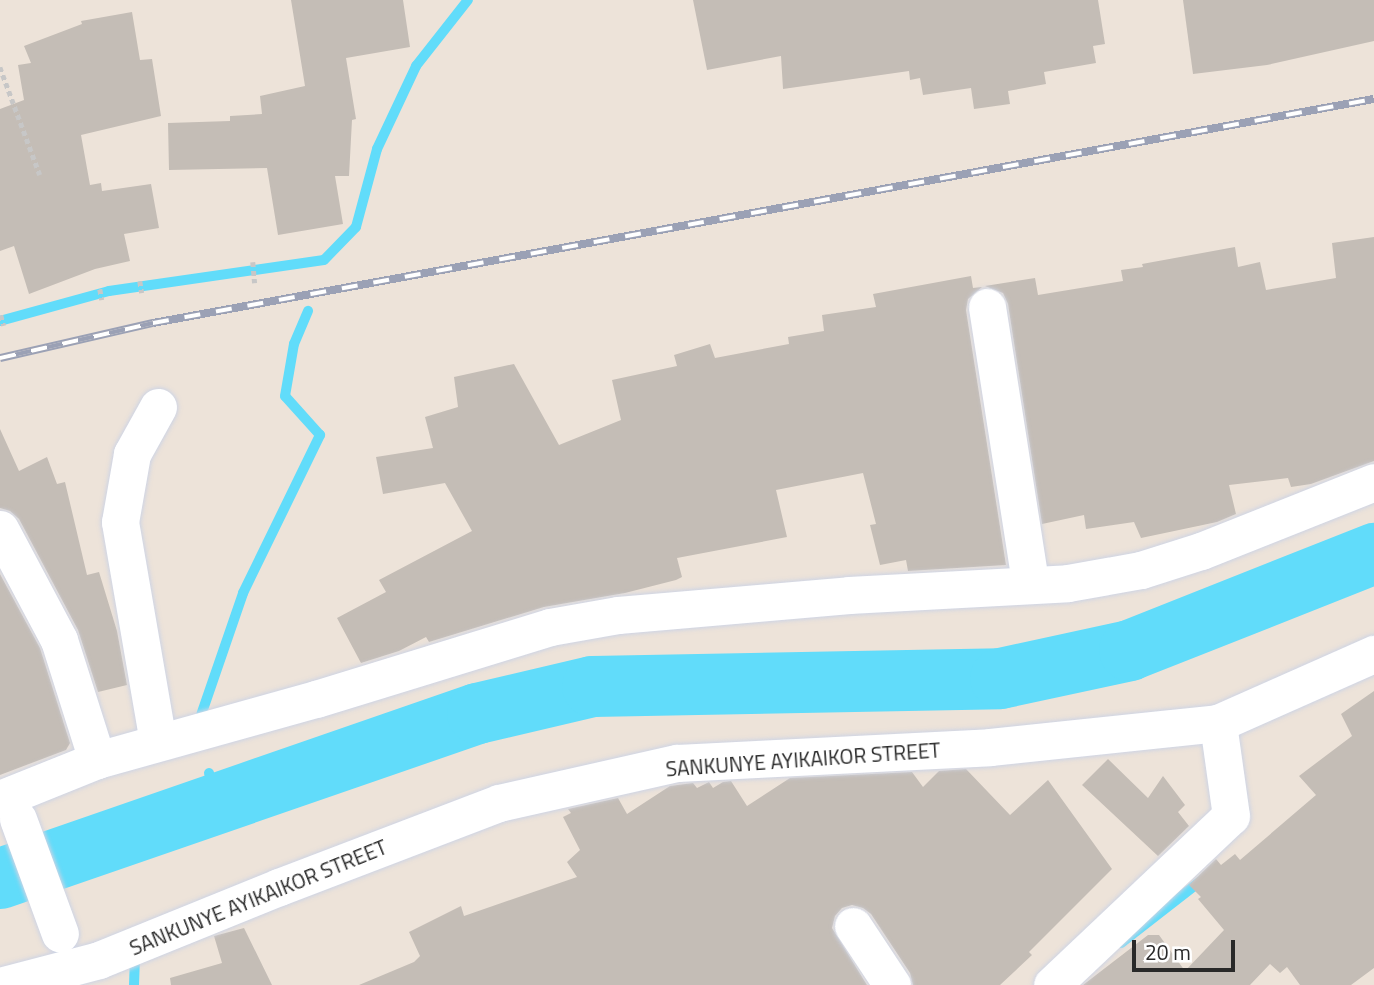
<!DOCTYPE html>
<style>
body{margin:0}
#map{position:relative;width:1374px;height:985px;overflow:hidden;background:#ede3d9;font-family:"Titillium Web",sans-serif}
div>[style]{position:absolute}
.stream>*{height:10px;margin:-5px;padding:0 5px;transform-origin:5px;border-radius:5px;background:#61dcfa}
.river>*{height:61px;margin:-30.5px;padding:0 30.5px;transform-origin:30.5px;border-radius:30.5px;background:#61dcfa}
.building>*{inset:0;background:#c4bdb6}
.path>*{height:4.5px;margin-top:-2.25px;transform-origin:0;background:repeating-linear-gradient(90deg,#c7c7c7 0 5px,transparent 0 8.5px)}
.roads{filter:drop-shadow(0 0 2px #ced4e4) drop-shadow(0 0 2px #ced4e4)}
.minor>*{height:37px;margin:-18.5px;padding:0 18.5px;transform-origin:18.5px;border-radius:18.5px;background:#fff}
.rail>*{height:8px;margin-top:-4px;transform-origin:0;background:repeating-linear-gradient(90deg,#fff 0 16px,#9ba1b5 0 32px);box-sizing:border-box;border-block:2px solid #9ba1b5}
span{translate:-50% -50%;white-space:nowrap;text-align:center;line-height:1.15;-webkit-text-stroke:7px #fff;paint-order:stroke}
.street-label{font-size:21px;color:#292929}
.scale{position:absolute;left:1132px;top:940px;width:103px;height:32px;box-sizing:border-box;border:4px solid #292929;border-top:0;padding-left:9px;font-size:21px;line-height:24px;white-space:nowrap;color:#292929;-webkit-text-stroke:5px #fff;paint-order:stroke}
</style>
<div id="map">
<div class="stream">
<i style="left:0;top:321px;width:113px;rotate:-15.4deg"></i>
<i style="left:109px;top:291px;width:217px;rotate:-8.2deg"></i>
<i style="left:324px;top:260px;width:46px;rotate:-45.9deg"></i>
<i style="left:356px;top:227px;width:81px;rotate:-74.9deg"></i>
<i style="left:377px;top:149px;width:92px;rotate:-64.8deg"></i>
<i style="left:416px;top:66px;width:84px;rotate:-51.8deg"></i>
<i style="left:198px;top:724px;width:139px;rotate:-71deg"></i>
<i style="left:243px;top:593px;width:176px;rotate:-64deg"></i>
<i style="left:320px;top:435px;width:52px;rotate:-131.9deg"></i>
<i style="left:285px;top:396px;width:53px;rotate:-80.2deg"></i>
<i style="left:294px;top:344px;width:36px;rotate:-67deg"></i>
<i style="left:209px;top:773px;width:33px;rotate:76deg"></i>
<i style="left:1121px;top:943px;width:103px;rotate:-37.9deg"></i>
<i style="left:134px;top:985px;width:25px;rotate:-88deg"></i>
</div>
<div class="river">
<i style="left:0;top:878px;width:505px;rotate:-19.08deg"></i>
<i style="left:477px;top:713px;width:118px;rotate:-13.2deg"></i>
<i style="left:592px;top:686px;width:408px;rotate:-1.1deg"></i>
<i style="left:1000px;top:678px;width:132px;rotate:-12.2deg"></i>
<i style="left:1129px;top:650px;width:264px;rotate:-21.6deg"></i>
</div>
<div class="building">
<i style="clip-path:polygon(291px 0,403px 0,410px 47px,346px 58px,356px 119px,352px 120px,349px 176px,335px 176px,343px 224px,278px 235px,267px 168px,169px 170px,168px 123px,230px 121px,230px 116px,262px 114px,260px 96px,305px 86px)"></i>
<i style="clip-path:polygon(693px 0,1098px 0,1105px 44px,1093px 46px,1096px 63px,1044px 72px,1046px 84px,1008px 91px,1010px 104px,974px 109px,971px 88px,923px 95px,920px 78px,910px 80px,909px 71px,783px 89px,781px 56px,707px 70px)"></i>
<i style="clip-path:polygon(1183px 0,1374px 0,1374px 41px,1267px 65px,1193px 74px)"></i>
<i style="clip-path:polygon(132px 12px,140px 60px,152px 59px,161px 116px,81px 135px,90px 185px,101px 183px,102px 191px,151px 184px,159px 228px,124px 234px,130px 261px,95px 269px,29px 294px,14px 246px,0 251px,0 109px,24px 100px,18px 65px,31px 63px,24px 46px,82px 24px,81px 21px)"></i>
<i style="clip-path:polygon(1374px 237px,1374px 461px,1311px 484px,1291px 487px,1288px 478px,1229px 485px,1236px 514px,1217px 522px,1141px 538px,1134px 522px,1086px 529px,1084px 515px,1042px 524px,1008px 304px,1003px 293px,985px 286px,1035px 278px,1038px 295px,1123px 281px,1121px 270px,1143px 267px,1142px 264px,1235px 247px,1238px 267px,1260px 262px,1266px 290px,1336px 278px,1332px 243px)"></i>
<i style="clip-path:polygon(971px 276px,973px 288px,982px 287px,968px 299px,966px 310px,1006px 565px,908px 571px,906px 560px,880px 565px,870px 525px,876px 524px,863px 473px,776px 490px,787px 537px,677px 558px,682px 577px,676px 580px,625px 593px,544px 607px,429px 642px,426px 637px,399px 651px,361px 663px,337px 618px,386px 592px,379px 580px,472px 531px,445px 483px,383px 494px,376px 457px,433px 448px,425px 417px,458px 407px,454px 377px,514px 364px,559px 445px,621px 420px,612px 380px,677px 366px,674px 355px,710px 344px,715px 358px,789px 344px,788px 337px,824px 331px,822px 315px,876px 307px,873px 294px)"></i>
<i style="clip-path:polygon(0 429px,19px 471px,47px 457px,57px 484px,65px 482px,87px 575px,99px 572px,117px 631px,127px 685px,98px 692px,78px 630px,19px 519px,10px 511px,0 508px)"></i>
<i style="clip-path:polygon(0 574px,40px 648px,70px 743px,66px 750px,0 775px)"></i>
<i style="clip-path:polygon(1374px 691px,1374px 968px,1351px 985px,1300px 985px,1287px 967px,1280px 973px,1270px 964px,1250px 985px,1083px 985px,1148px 935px,1159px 935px,1185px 971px,1224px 930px,1198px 899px,1201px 897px,1189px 885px,1216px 859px,1221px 865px,1235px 854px,1240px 860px,1316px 795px,1299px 776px,1352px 736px,1341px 714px)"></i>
<i style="clip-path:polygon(1108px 759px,1148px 798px,1163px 776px,1185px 805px,1178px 812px,1189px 826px,1158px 856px,1082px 785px)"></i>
<i style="clip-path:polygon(966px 769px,1010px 815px,1048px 780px,1112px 869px,1029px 952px,1032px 955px,1000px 985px,913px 985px,910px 973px,871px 914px,863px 908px,852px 905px,842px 908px,835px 916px,832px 928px,867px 985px,359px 985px,414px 962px,420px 956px,409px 932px,461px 906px,464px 916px,577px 877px,567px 862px,580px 850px,563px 817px,571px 813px,568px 809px,618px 798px,627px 814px,670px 786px,693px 783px,697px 788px,709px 782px,713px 788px,723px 782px,731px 781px,747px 806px,790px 778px,912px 772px,923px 787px,939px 771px)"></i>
<i style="clip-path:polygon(244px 928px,272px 985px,171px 985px,170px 978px,222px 963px,214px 936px)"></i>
</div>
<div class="path">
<i style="left:0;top:67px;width:115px;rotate:69.7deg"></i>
<i style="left:253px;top:262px;width:21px;rotate:85deg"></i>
<i style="left:140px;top:281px;width:12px;rotate:81deg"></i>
<i style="left:100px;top:289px;width:11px;rotate:80deg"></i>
<i style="left:1px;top:315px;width:11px;rotate:75deg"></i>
</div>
<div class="roads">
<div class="minor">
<i style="left:987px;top:307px;width:279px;rotate:81.1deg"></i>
<i style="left:158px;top:407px;width:54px;rotate:119deg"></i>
<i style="left:132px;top:454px;width:69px;rotate:100deg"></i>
<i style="left:120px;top:522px;width:223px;rotate:80.2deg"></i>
<i style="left:0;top:529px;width:126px;rotate:62deg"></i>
<i style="left:59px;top:640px;width:126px;rotate:72.4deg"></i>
<i style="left:0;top:799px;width:105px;rotate:-21.9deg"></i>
<i style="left:97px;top:760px;width:227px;rotate:-15.6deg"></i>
<i style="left:316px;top:699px;width:245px;rotate:-17.1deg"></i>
<i style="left:550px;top:627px;width:69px;rotate:-10deg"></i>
<i style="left:618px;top:615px;width:232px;rotate:-4.9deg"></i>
<i style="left:849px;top:595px;width:219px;rotate:-3.1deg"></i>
<i style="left:1068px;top:583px;width:74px;rotate:-10.1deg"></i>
<i style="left:1141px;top:570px;width:63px;rotate:-17.6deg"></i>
<i style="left:1201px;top:551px;width:186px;rotate:-21.7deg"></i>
<i style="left:18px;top:819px;width:122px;rotate:69.9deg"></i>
<i style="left:853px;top:926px;width:71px;rotate:56.5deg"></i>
<i style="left:4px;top:985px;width:98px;rotate:-14.7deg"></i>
<i style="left:99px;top:960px;width:194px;rotate:-22.1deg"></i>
<i style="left:279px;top:887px;width:235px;rotate:-20.9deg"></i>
<i style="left:499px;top:803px;width:182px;rotate:-12.7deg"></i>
<i style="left:677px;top:763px;width:313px;rotate:-2.9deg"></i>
<i style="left:990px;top:747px;width:229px;rotate:-6deg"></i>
<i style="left:1218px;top:723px;width:171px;rotate:-23.9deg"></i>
<i style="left:1052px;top:985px;width:246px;rotate:-43.4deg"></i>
<i style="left:1231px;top:816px;width:94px;rotate:-98deg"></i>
</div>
</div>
<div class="rail">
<i style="left:0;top:358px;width:157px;rotate:-12.9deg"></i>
<i style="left:153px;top:323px;width:1241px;rotate:-10.4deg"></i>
</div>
<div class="street-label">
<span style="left:803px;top:759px;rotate:-4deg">SANKUNYE AYIKAIKOR STREET</span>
<span style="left:258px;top:897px;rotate:-22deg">SANKUNYE AYIKAIKOR STREET</span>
</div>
<div class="scale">20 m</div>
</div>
